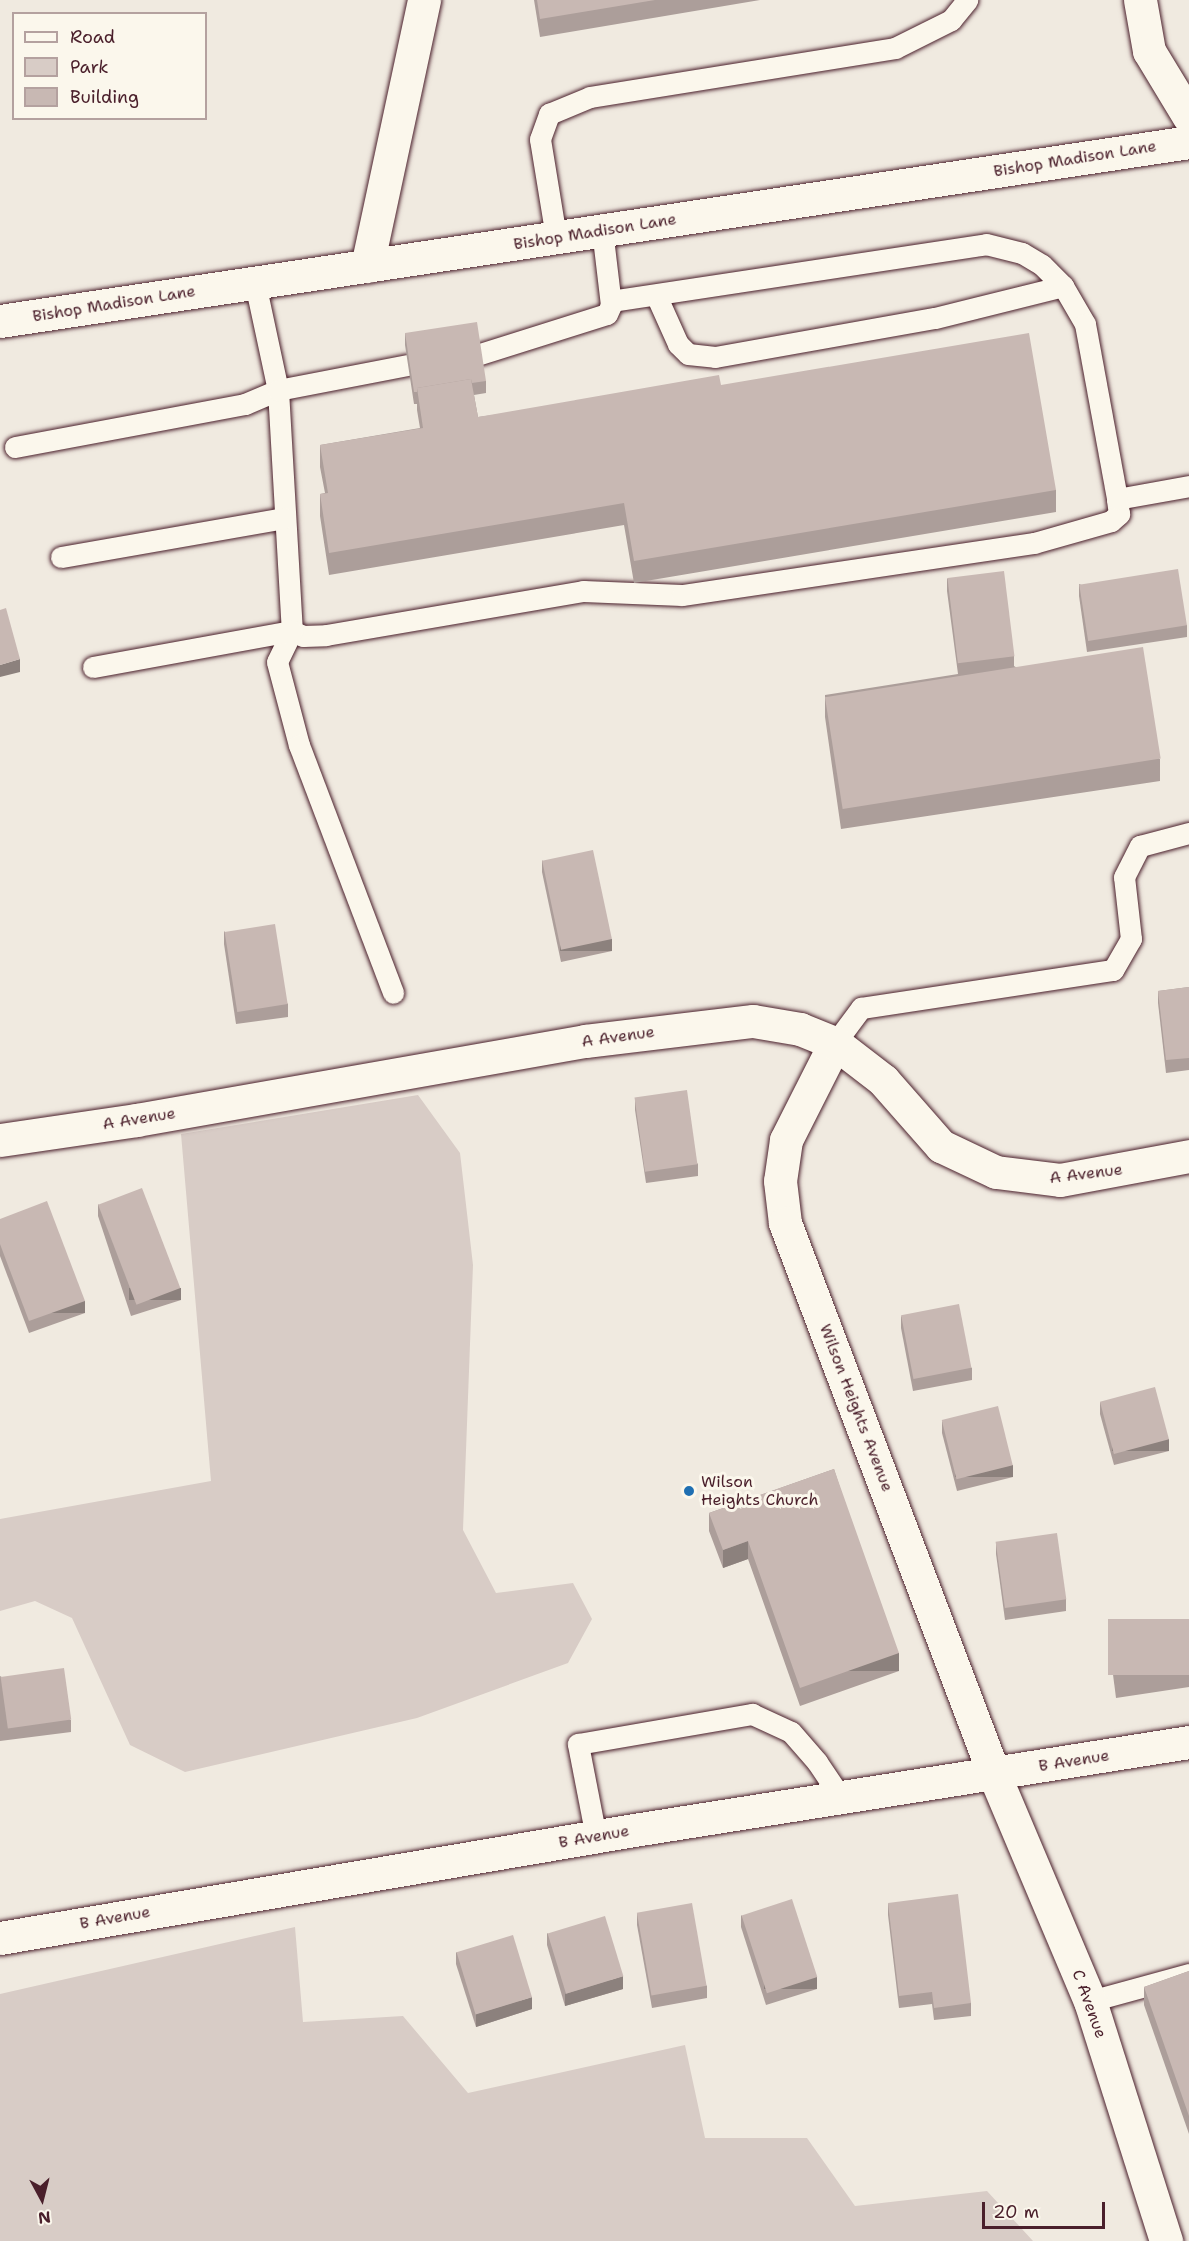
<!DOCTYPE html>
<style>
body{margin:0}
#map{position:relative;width:1189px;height:2241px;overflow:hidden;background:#f0eae0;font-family:"Shantell Sans",sans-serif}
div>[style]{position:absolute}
.green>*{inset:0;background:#d8ccc6}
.roads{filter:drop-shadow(0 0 2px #4a1f2b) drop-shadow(0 0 2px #4a1f2b)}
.service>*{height:21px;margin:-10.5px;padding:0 10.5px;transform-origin:10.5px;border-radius:10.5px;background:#fbf7ec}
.minor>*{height:33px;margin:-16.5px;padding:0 16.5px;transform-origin:16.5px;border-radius:16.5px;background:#fbf7ec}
.secondary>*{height:33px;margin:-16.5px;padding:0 16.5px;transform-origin:16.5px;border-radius:16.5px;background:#fbf7ec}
.wall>*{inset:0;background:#ac9e9a}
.shaded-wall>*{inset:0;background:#8c817d;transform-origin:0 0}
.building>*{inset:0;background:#c8b8b3;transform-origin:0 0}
.dots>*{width:16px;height:16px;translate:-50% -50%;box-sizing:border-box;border:3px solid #fbf7ec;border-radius:50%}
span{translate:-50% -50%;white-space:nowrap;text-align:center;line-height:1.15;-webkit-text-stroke:6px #fbf7ec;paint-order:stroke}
.street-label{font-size:16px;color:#4a1f2b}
.poi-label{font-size:16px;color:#4a1f2b}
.left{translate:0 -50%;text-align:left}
.legend{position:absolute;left:12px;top:12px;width:195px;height:108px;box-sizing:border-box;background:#fbf7ec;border:2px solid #b4a19f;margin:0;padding:8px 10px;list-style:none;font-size:18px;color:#4a1f2b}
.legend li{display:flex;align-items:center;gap:12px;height:30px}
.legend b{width:30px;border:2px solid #b4a19f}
.north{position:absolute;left:12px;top:2169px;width:60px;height:60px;-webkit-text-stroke:4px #fbf7ec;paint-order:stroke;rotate:173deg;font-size:16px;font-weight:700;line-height:24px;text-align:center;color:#4a1f2b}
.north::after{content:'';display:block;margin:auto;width:21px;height:27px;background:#4a1f2b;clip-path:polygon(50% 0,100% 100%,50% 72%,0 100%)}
.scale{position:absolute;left:982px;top:2202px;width:123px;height:27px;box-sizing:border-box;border:3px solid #4a1f2b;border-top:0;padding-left:8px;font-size:18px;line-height:21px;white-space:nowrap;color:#4a1f2b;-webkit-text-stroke:4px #fbf7ec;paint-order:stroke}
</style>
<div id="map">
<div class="green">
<i style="clip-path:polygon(418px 1095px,460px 1153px,473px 1265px,463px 1530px,496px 1593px,573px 1583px,592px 1619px,568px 1663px,417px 1718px,185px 1772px,130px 1745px,72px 1618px,35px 1601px,0 1611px,0 1519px,211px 1481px,181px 1134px)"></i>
<i style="clip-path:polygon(295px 1927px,303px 2022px,403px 2016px,468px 2093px,685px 2045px,705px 2138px,807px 2138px,855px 2206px,987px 2191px,1033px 2241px,0 2241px,0 1994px)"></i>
</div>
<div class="roads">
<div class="service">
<i style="left:556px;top:237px;width:99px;rotate:-99.3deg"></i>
<i style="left:540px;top:139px;width:27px;rotate:-70deg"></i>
<i style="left:549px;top:114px;width:44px;rotate:-22.5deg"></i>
<i style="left:590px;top:97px;width:309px;rotate:-9.1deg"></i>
<i style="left:895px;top:48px;width:63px;rotate:-26.6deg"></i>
<i style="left:951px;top:20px;width:26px;rotate:-51deg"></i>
<i style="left:255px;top:283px;width:109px;rotate:77.9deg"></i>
<i style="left:278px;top:390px;width:241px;rotate:86.7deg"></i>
<i style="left:292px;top:631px;width:12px;rotate:24deg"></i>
<i style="left:303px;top:636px;width:23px;rotate:-2deg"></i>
<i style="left:326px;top:635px;width:261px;rotate:-9.7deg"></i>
<i style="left:583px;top:591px;width:99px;rotate:2.3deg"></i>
<i style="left:682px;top:595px;width:356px;rotate:-8.4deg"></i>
<i style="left:1034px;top:543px;width:80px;rotate:-15.9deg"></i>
<i style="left:1111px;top:521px;width:11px;rotate:-41deg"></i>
<i style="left:1119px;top:514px;width:15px;rotate:-98deg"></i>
<i style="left:1117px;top:499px;width:73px;rotate:-10.2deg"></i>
<i style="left:656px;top:295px;width:54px;rotate:65.8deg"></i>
<i style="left:678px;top:344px;width:14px;rotate:45deg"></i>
<i style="left:688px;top:354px;width:27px;rotate:6deg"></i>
<i style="left:715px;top:357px;width:223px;rotate:-10.1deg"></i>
<i style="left:935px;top:318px;width:132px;rotate:-14deg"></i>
<i style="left:611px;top:301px;width:379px;rotate:-8.6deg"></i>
<i style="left:986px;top:244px;width:37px;rotate:14deg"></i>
<i style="left:1022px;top:253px;width:23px;rotate:31deg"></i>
<i style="left:1042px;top:265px;width:30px;rotate:45deg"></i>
<i style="left:1063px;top:286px;width:44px;rotate:59.9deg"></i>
<i style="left:1085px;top:324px;width:178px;rotate:79.6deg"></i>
<i style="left:480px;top:354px;width:133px;rotate:-17.5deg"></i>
<i style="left:607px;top:314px;width:10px;rotate:-66deg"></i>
<i style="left:611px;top:305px;width:76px;rotate:-96.8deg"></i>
<i style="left:15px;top:447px;width:234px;rotate:-10.6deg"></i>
<i style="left:245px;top:404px;width:36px;rotate:-23deg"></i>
<i style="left:278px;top:390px;width:132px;rotate:-10.9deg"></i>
<i style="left:61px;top:557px;width:227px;rotate:-9.9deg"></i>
<i style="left:292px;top:631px;width:34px;rotate:116deg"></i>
<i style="left:277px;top:662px;width:86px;rotate:75.2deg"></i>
<i style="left:299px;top:745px;width:265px;rotate:69.2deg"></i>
<i style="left:93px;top:667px;width:202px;rotate:-10.3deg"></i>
<i style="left:835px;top:1043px;width:44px;rotate:-53.4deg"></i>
<i style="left:861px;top:1008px;width:255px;rotate:-8.6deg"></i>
<i style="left:1113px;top:970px;width:36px;rotate:-60deg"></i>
<i style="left:1131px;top:939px;width:62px;rotate:-96.4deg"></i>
<i style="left:1124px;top:877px;width:35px;rotate:-63deg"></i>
<i style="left:1140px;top:846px;width:51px;rotate:-14.9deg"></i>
<i style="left:596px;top:1837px;width:95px;rotate:-101deg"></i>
<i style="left:578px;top:1744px;width:177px;rotate:-9.8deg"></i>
<i style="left:752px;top:1714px;width:43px;rotate:24.8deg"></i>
<i style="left:791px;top:1732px;width:40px;rotate:49deg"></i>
<i style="left:817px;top:1762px;width:45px;rotate:56deg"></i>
<i style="left:1090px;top:2001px;width:103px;rotate:-15.3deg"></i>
</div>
<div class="minor">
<i style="left:367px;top:266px;width:272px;rotate:-77.9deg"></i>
<i style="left:0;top:321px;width:1202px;rotate:-8.56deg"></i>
<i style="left:835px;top:1043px;width:109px;rotate:116.8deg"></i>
<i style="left:786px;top:1140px;width:41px;rotate:98.3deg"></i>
<i style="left:780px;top:1181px;width:42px;rotate:83.2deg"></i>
<i style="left:785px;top:1223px;width:589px;rotate:69.23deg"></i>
<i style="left:994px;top:1774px;width:246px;rotate:67.1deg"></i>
<i style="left:1090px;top:2001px;width:252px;rotate:72.4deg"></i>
<i style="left:0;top:1140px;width:138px;rotate:-8.3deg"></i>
<i style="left:137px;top:1120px;width:455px;rotate:-10deg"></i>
<i style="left:585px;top:1041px;width:169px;rotate:-6.8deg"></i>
<i style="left:753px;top:1021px;width:48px;rotate:9.7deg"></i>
<i style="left:800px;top:1029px;width:38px;rotate:22deg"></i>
<i style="left:835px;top:1043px;width:61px;rotate:37.6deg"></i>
<i style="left:883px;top:1080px;width:88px;rotate:48.7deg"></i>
<i style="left:941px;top:1146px;width:61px;rotate:25.3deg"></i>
<i style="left:996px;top:1172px;width:64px;rotate:7.1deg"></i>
<i style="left:1060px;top:1180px;width:131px;rotate:-10.5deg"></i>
<i style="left:0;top:1938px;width:643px;rotate:-9.67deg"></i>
<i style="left:634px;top:1830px;width:562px;rotate:-9.01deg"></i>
</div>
<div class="secondary">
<i style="left:1140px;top:0;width:52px;rotate:80deg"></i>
<i style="left:1149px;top:51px;width:77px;rotate:58.8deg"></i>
</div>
</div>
<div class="wall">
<i style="clip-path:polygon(534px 0,760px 0,540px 37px)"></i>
<i style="clip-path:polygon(405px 333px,486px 381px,486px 393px,474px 395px,478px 417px,721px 385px,1056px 490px,1056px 512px,634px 583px,624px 525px,329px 575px,320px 516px,320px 494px,325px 493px,320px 467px,320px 445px,420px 428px,417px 410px,417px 404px,414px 404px,405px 345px)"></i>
<i style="clip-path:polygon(947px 578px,1014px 656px,1014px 666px,1160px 759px,1160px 781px,841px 829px,825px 717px,825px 695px,958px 674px,947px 591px)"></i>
<i style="clip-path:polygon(1079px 584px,1187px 625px,1187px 637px,1087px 652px,1079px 596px)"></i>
<i style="clip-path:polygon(542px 860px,612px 951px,561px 962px,542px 872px)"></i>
<i style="clip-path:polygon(224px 931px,288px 1004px,288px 1017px,236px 1024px,224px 944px)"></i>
<i style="clip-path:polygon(1189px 987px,1189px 1070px,1166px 1073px,1158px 1003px,1158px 991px)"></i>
<i style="clip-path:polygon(635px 1098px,698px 1164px,698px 1176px,646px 1183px,635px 1110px)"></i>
<i style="clip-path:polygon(98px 1204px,181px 1300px,131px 1316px,98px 1216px)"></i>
<i style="clip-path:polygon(0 1219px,85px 1313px,29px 1333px,0 1256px)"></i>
<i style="clip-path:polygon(901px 1316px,972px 1368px,972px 1380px,913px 1391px,901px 1328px)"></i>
<i style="clip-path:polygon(1100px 1402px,1169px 1451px,1114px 1465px,1100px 1414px)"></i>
<i style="clip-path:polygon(942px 1421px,1013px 1477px,957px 1491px,942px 1433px)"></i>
<i style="clip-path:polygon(834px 1469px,899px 1671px,800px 1706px,748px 1559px,723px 1568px,709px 1531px,709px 1513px)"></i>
<i style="clip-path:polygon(996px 1542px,1066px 1599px,1066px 1611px,1005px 1620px,996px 1554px)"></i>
<i style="clip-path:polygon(1189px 1619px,1189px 1687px,1116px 1698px,1109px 1643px,1109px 1631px)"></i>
<i style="clip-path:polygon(0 1676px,71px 1720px,71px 1732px,0 1741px)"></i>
<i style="clip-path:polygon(888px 1903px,971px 2003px,971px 2016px,934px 2020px,932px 2004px,899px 2008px,888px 1915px)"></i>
<i style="clip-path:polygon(637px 1913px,707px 1986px,707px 1998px,652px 2008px,637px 1925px)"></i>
<i style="clip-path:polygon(741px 1915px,817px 1989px,766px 2005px,741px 1927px)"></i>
<i style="clip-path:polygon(547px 1933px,623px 1989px,565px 2006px,547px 1945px)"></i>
<i style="clip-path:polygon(456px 1952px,532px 2009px,476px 2027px,456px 1964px)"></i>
<i style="clip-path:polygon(1189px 1971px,1189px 2134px,1144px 2005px,1144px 1987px)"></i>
</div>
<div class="shaded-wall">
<i style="clip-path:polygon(20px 659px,20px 672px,0 677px,0 665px)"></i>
<i style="left:612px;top:939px;width:12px;height:52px;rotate:90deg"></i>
<i style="left:181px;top:1288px;width:12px;height:52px;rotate:90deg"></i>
<i style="left:85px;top:1301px;width:12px;height:59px;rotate:90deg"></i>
<i style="left:1169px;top:1439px;width:12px;height:57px;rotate:90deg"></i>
<i style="left:1013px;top:1465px;width:12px;height:58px;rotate:90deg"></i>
<i style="clip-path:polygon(748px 1541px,748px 1559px,723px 1568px,723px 1550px)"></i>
<i style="left:899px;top:1653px;width:18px;height:105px;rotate:90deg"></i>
<i style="clip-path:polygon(623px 1976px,623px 1989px,565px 2006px,565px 1994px)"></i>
<i style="left:817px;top:1977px;width:12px;height:53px;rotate:90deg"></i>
<i style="clip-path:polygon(532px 1997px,532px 2009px,476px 2027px,476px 2014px)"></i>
</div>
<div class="building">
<i style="clip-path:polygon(537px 0,655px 0,540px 19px)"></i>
<i style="clip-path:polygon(477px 322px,486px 381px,472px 383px,471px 379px,417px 388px,417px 392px,414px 392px,405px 333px)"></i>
<i style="clip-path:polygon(1029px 333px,1056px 490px,634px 561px,624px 503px,329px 553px,320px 494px,328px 493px,320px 445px,423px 428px,417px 388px,471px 379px,478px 417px,719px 375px,721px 385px)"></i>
<i style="left:1178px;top:569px;width:57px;height:100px;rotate:81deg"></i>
<i style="left:1004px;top:571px;width:86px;height:57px;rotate:83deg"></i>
<i style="clip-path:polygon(6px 608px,20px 659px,0 665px,0 610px)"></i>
<i style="left:1143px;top:647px;width:113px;height:322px;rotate:81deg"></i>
<i style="left:593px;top:850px;width:91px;height:52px;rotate:78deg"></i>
<i style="left:275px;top:924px;width:81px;height:51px;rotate:81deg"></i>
<i style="clip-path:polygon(1189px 987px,1189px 1058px,1166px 1060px,1158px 991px)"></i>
<i style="left:687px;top:1090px;width:75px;height:53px;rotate:82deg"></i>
<i style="left:142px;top:1188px;width:107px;height:47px;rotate:69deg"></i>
<i style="clip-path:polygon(47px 1201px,85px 1301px,29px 1321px,0 1244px,0 1219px)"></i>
<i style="left:959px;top:1304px;width:65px;height:59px;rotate:79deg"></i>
<i style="left:1155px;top:1387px;width:54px;height:57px;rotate:75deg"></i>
<i style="left:998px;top:1406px;width:61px;height:58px;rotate:76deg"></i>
<i style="clip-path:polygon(834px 1469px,899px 1653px,800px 1688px,748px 1541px,723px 1550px,709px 1513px)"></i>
<i style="left:1057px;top:1533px;width:67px;height:62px;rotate:82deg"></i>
<i style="left:1189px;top:1619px;width:56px;height:81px;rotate:90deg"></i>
<i style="left:64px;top:1668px;width:52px;height:64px;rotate:82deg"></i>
<i style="clip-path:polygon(958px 1894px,971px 2003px,934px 2008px,932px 1992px,899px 1996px,888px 1903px)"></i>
<i style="left:792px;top:1899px;width:82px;height:53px;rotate:72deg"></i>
<i style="left:692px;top:1903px;width:84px;height:56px;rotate:80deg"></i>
<i style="left:605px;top:1916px;width:63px;height:60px;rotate:73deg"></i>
<i style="left:513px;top:1935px;width:65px;height:59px;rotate:73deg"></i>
<i style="clip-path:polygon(1189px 1971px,1189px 2116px,1144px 1987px)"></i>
</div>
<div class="dots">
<i style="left:689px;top:1491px;background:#1f6fb2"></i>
</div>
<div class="street-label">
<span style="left:1075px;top:159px;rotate:-9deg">Bishop Madison Lane</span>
<span style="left:595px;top:232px;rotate:-9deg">Bishop Madison Lane</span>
<span style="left:114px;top:304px;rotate:-9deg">Bishop Madison Lane</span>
<span style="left:618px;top:1037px;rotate:-8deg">A Avenue</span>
<span style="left:139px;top:1119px;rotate:-9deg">A Avenue</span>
<span style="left:1086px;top:1174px;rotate:-7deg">A Avenue</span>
<span style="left:856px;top:1408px;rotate:69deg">Wilson Heights Avenue</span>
<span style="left:1074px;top:1761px;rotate:-9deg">B Avenue</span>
<span style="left:594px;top:1837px;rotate:-10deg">B Avenue</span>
<span style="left:115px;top:1918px;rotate:-10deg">B Avenue</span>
<span style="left:1089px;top:2004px;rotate:70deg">C Avenue</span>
</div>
<div class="poi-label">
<span class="left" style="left:701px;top:1491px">Wilson<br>Heights Church</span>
</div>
<ul class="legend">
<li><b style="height:8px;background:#fbf7ec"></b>Road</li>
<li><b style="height:16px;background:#d8ccc6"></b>Park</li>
<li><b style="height:16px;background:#c8b8b3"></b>Building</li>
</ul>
<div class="north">N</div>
<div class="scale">20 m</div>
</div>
